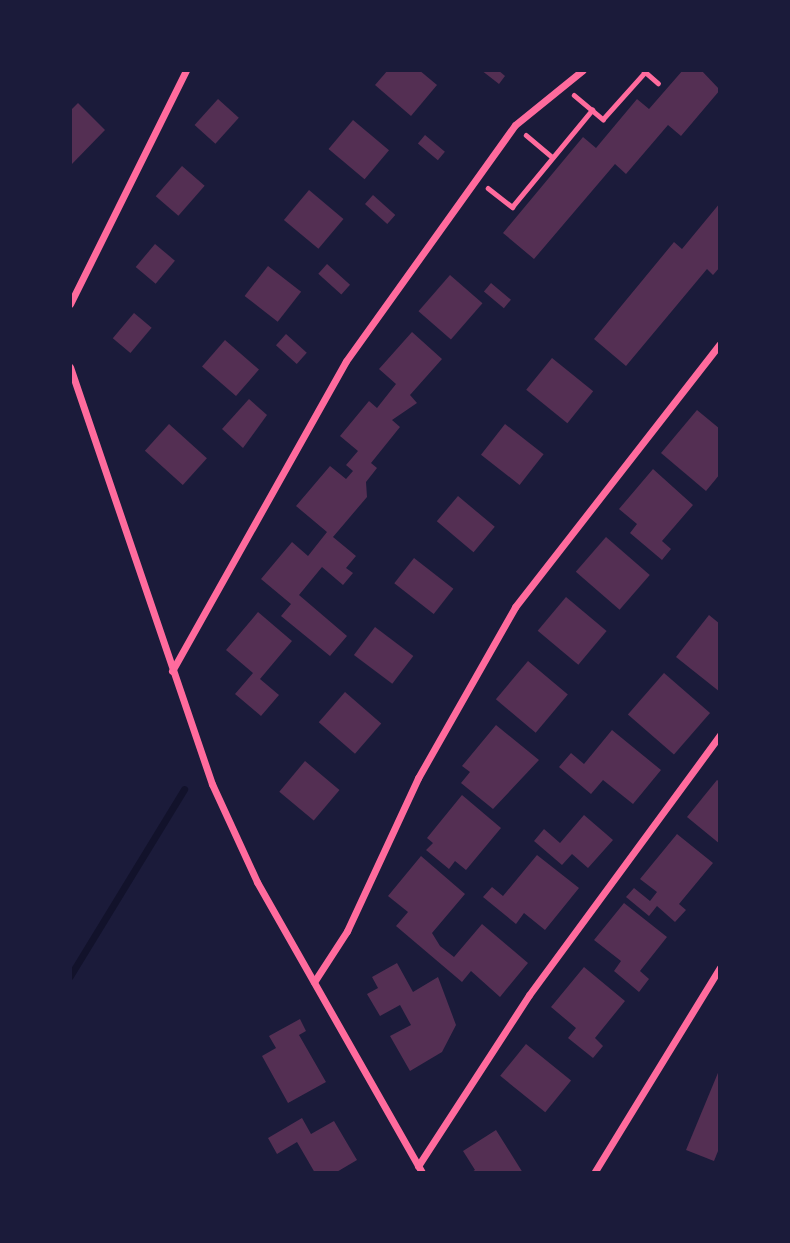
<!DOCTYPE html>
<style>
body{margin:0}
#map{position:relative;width:790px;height:1243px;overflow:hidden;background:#1b1b3a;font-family:Roboto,sans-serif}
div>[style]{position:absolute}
.stream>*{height:7px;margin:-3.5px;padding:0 3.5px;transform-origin:3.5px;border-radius:3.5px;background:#12122b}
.building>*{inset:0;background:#542f53;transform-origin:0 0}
.path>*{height:4.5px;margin:-2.25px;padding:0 2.25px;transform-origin:2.25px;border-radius:2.25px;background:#ff6b9d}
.minor>*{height:7px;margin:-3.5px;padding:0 3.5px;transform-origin:3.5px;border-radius:3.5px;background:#ff6b9d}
span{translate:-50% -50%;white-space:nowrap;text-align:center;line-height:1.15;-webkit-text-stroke:6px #1b1b3a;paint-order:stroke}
.frame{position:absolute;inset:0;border:72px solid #1b1b3a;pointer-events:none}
</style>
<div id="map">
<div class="stream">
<i style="left:70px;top:976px;width:219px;rotate:-58.6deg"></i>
</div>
<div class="building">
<i style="clip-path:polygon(388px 70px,419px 70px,437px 85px,411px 116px,375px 85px)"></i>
<i style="clip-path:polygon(481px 70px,498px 70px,505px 76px,499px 84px)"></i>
<i style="clip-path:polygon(683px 70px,701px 70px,720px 90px,681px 136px,668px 125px,626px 174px,615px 164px,534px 259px,503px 233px,583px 137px,596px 148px,637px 99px,649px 109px)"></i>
<i style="left:218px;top:99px;width:28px;height:35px;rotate:42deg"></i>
<i style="clip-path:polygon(78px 103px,105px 130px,70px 166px,70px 111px)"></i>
<i style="left:353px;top:120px;width:47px;height:38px;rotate:40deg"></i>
<i style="left:425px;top:135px;width:26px;height:11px;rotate:40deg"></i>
<i style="left:182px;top:166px;width:30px;height:40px;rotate:41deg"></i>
<i style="left:309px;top:190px;width:45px;height:39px;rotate:40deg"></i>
<i style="left:373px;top:195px;width:30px;height:12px;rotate:42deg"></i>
<i style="clip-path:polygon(720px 203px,720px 267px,713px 275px,707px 269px,626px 366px,594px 339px,674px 242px,682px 249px)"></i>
<i style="left:155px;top:244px;width:26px;height:30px;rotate:40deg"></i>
<i style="left:327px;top:264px;width:31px;height:13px;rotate:42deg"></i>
<i style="left:268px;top:266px;width:42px;height:38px;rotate:38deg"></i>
<i style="left:450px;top:275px;width:43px;height:48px;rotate:41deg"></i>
<i style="left:491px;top:283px;width:26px;height:11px;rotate:40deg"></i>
<i style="left:134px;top:313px;width:23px;height:33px;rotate:40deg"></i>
<i style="clip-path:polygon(412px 332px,442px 359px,410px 395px,417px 403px,392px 420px,400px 427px,371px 463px,377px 468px,366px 482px,367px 497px,333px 537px,356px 556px,346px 568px,353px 573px,343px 585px,322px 567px,299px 595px,347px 636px,330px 656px,281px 616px,291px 604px,261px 579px,292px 542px,308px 556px,327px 532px,296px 506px,330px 466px,346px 479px,353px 471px,346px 465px,358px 451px,340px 436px,369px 401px,377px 408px,396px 384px,379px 369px)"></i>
<i style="left:286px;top:334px;width:28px;height:15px;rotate:42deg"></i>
<i style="left:225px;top:340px;width:45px;height:35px;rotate:41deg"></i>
<i style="left:552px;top:358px;width:53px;height:41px;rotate:39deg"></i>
<i style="clip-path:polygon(249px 399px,267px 415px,243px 448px,222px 429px)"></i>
<i style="clip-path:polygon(697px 410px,720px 429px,720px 474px,706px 491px,661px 453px)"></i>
<i style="left:169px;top:424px;width:51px;height:36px;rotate:42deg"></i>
<i style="left:505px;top:424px;width:49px;height:39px;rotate:38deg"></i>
<i style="clip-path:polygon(653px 469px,693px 505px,662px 541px,671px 549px,662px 560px,630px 533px,637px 524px,619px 509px)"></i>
<i style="left:458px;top:496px;width:48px;height:33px;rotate:40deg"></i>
<i style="left:606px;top:537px;width:58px;height:46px;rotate:41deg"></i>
<i style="left:414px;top:558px;width:50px;height:32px;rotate:38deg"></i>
<i style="left:566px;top:597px;width:53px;height:44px;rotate:40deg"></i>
<i style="clip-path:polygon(258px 612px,292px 641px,260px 679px,279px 695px,261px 716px,235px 694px,253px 673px,226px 650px)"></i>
<i style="clip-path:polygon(709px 615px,720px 624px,720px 692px,676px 657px)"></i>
<i style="left:375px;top:627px;width:48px;height:35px;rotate:37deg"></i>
<i style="left:528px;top:661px;width:52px;height:50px;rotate:40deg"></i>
<i style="left:664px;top:673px;width:61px;height:55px;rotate:41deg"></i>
<i style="left:345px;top:692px;width:48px;height:40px;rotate:41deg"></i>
<i style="clip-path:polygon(496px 725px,539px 760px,493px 809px,461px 783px,470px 772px,462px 766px)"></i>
<i style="clip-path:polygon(612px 730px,661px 770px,633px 804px,603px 780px,591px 794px,559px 767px,571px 753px,584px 764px)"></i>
<i style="left:305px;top:761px;width:45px;height:40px;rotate:40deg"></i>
<i style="clip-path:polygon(717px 780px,720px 782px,720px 844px,687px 817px)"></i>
<i style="clip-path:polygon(462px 795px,501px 828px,466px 870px,455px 861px,449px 869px,426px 850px,433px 843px,427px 838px)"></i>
<i style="clip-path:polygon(584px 815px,613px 840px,588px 868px,572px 854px,562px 865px,534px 841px,544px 829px,560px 843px)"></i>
<i style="clip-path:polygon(677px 834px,713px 863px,679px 904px,686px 910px,675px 922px,657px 906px,649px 916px,626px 897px,634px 888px,650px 901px,657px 892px,640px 879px)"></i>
<i style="clip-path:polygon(537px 855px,579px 888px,545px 930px,524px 913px,516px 924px,483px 897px,492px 887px,503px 896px)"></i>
<i style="clip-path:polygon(421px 856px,465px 894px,432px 933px,440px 946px,454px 957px,482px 924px,528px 963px,500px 997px,471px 971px,462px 982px,396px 926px,408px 912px,388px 896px)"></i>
<i style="clip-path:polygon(624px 903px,667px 937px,640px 971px,649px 979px,639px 992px,614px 971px,621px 961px,594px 940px)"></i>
<i style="clip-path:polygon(397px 963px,413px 992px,438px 977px,456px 1025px,442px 1052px,410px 1071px,390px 1036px,411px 1025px,400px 1005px,380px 1016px,367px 994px,378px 988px,372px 977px)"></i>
<i style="clip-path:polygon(584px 967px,625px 1001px,595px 1038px,603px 1046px,593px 1058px,568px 1038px,576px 1028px,551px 1007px)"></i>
<i style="clip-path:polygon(300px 1019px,306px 1031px,299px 1035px,326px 1082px,288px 1103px,262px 1056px,276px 1048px,269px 1036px)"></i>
<i style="left:526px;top:1044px;width:58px;height:41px;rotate:39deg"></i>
<i style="clip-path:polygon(720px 1068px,720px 1146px,714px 1161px,686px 1150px)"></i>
<i style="clip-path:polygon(302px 1118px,311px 1134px,334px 1121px,357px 1160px,335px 1173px,315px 1173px,297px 1142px,277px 1154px,268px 1138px)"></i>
<i style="clip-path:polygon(496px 1130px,523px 1173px,470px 1173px,475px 1170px,463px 1151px)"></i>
</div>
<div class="path">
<i style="left:643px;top:70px;width:20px;rotate:41deg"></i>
<i style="left:574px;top:95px;width:38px;rotate:40deg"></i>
<i style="left:603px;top:119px;width:63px;rotate:-48.2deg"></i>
<i style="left:526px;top:135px;width:34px;rotate:40deg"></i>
<i style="left:488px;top:188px;width:31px;rotate:38deg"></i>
<i style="left:512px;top:207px;width:126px;rotate:-50.5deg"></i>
</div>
<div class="minor">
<i style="left:70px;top:304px;width:261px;rotate:-63.6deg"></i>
<i style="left:70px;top:367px;width:441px;rotate:71.2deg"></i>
<i style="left:212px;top:784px;width:108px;rotate:65.3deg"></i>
<i style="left:257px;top:882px;width:335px;rotate:60.4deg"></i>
<i style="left:172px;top:671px;width:355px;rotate:-60.7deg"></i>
<i style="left:346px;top:361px;width:290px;rotate:-54.4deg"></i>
<i style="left:515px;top:125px;width:87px;rotate:-39deg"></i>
<i style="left:314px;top:982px;width:61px;rotate:-57.1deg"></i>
<i style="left:347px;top:931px;width:169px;rotate:-65.1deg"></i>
<i style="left:418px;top:778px;width:197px;rotate:-60.4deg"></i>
<i style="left:515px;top:607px;width:333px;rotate:-52.1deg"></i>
<i style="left:418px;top:1166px;width:204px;rotate:-57deg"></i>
<i style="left:529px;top:995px;width:323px;rotate:-53.7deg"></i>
<i style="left:594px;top:1173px;width:241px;rotate:-58.5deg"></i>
</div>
<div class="frame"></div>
</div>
